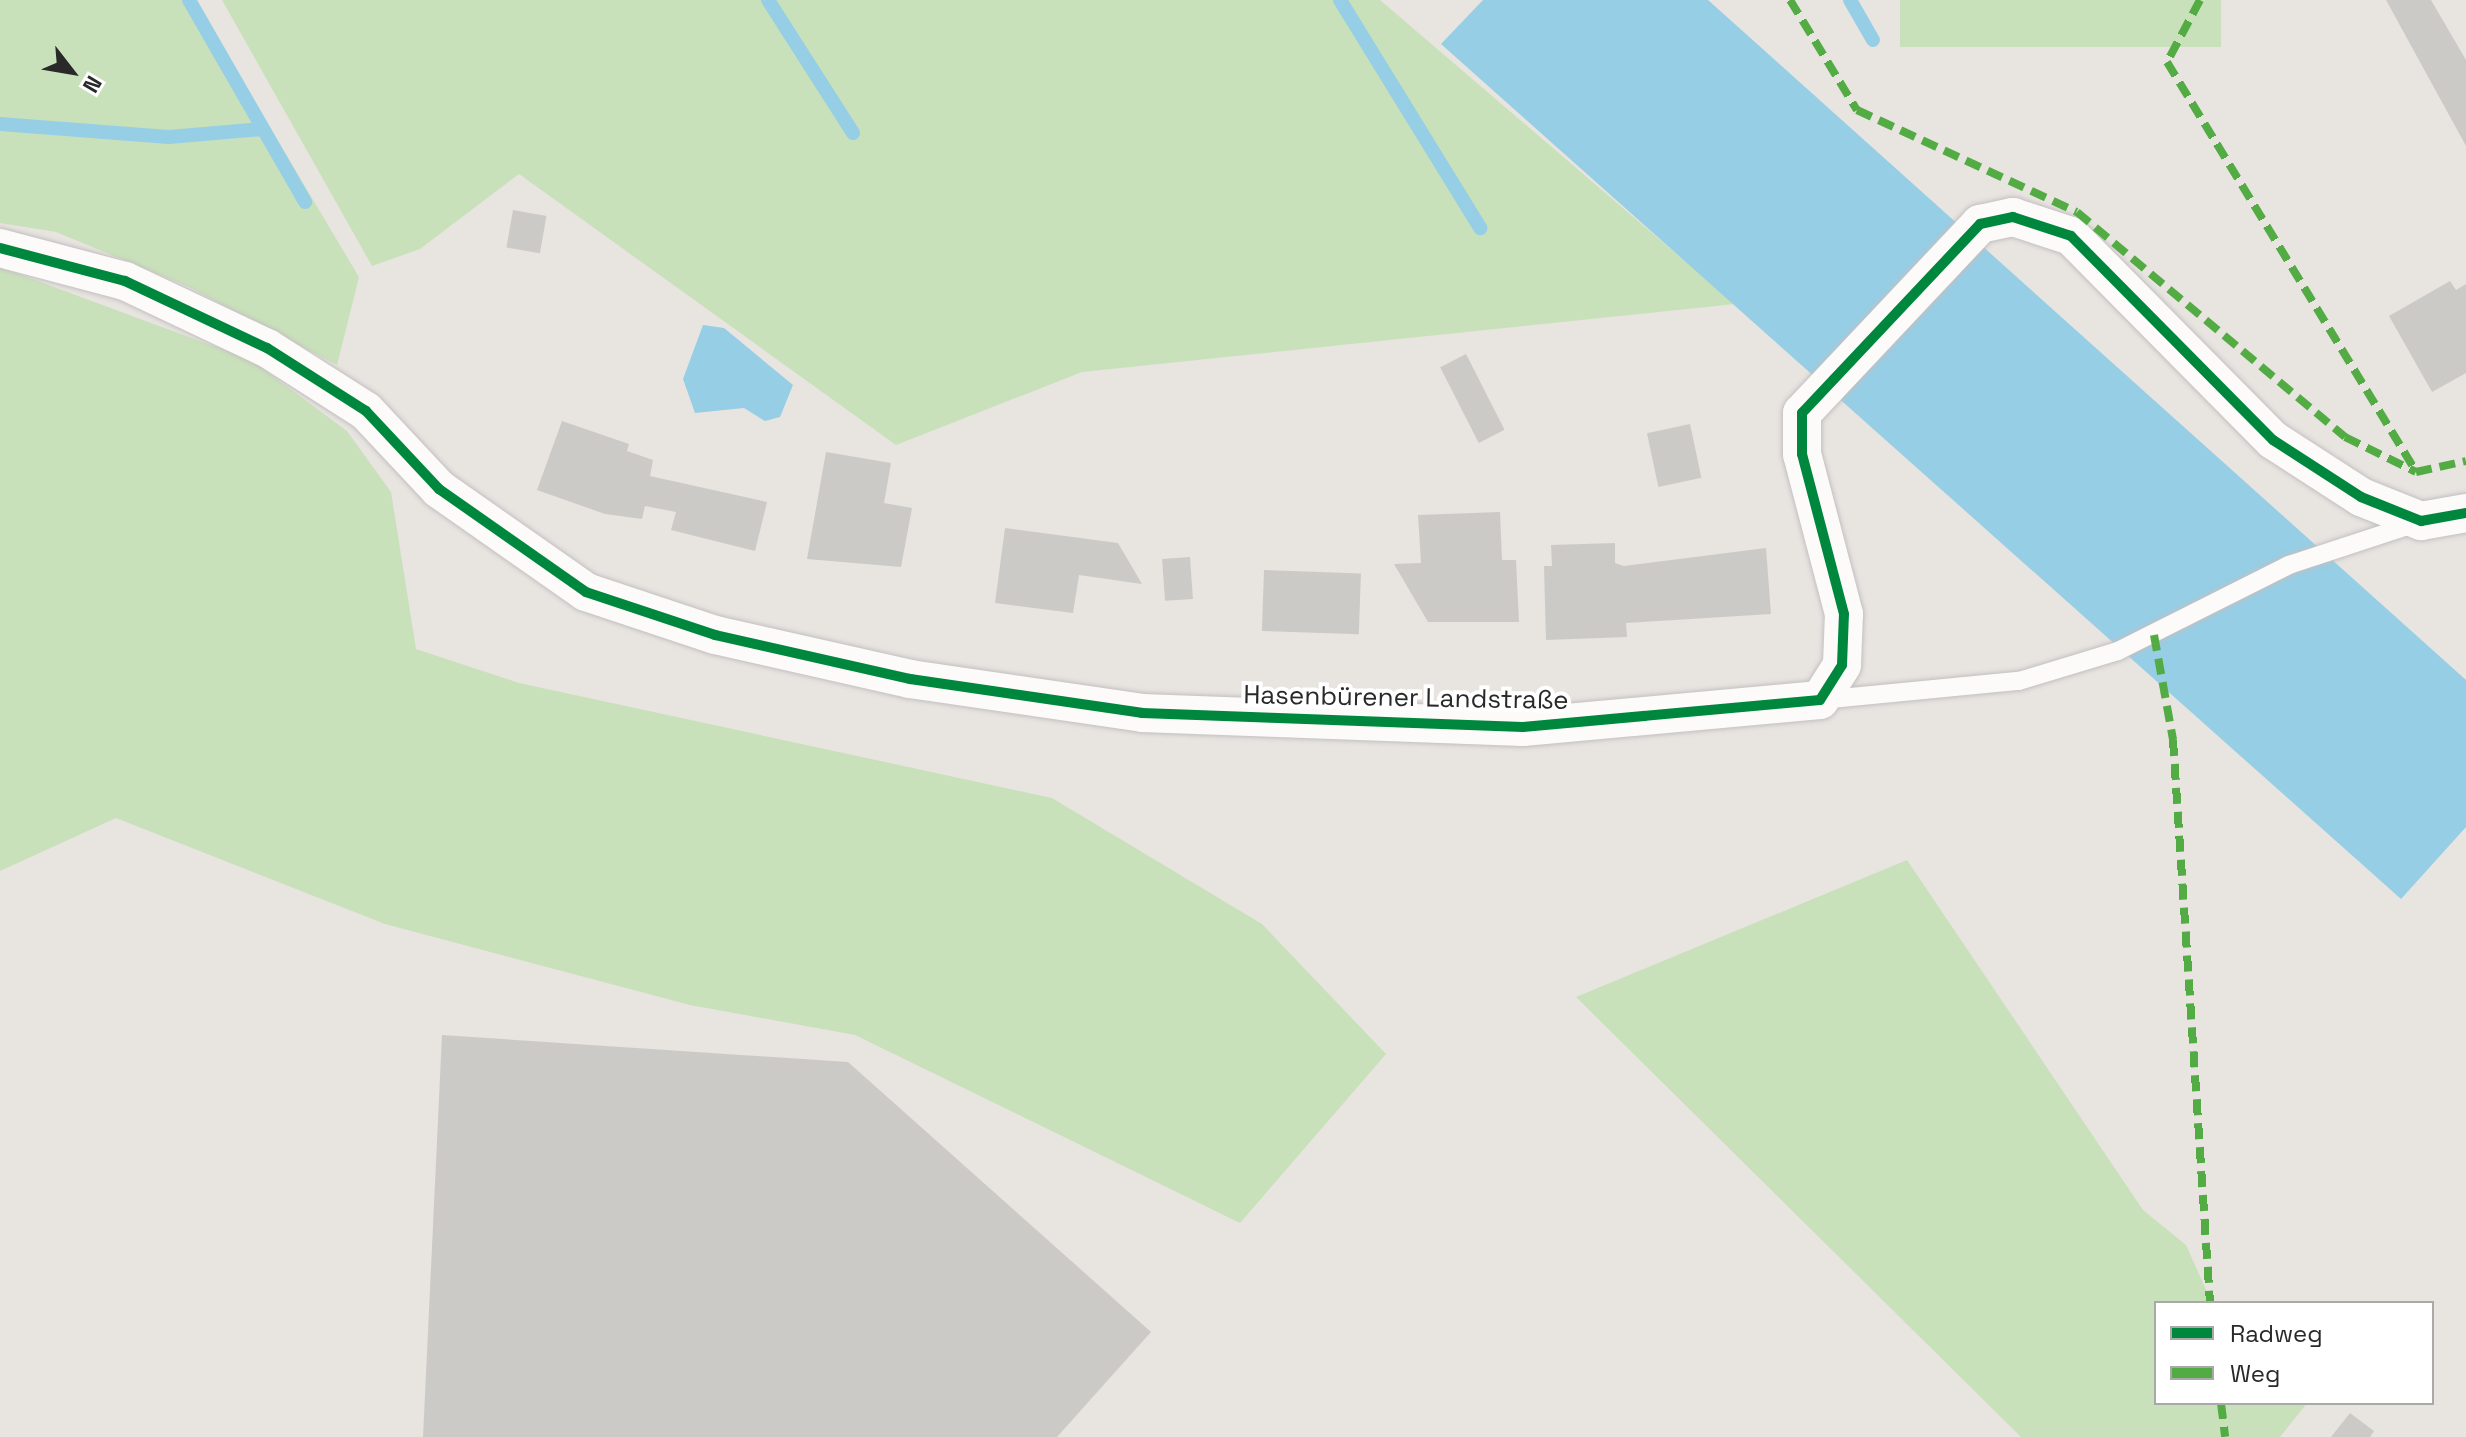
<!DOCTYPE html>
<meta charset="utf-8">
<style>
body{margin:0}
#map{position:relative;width:2466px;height:1437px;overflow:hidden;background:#e8e4e0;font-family:"Space Grotesk",sans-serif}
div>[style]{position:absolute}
.green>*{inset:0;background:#c9e1ba;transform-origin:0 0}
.water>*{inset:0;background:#96cee6}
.stream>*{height:14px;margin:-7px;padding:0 7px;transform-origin:7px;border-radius:7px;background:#96cee6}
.building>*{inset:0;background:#cccac7;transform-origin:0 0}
.roads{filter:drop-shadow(0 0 2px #c2c0c1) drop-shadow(0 0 2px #c2c0c1)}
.service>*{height:18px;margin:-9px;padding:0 9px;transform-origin:9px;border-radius:9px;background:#fcfbfa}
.minor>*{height:38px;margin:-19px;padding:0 19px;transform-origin:19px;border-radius:19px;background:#fcfbfa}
.quiet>*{height:8px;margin-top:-4px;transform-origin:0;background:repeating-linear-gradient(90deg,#53ab44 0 16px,transparent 0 24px)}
.cycleway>*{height:10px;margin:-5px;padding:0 5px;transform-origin:5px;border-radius:5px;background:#00873e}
span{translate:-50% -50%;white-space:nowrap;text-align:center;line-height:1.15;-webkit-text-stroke:8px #fff;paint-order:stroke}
.street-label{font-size:26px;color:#292929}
.legend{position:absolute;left:2154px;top:1301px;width:280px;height:104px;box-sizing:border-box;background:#fff;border:2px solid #a9a9a9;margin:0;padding:10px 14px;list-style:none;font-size:24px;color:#292929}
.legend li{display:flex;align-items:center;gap:16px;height:40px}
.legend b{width:40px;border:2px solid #a9a9a9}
.north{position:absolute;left:32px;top:32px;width:80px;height:80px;-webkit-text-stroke:6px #fff;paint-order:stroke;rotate:121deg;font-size:22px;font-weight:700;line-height:32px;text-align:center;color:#292929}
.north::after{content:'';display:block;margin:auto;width:28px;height:36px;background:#292929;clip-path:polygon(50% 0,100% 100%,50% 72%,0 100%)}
</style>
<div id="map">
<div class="green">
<i style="clip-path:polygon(0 0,194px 0,359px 277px,337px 365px,187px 286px,56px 232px,0 223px)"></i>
<i style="clip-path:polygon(222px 0,1380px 0,1735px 304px,1082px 372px,896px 445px,519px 174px,420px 249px,372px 266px)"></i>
<i style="left:1900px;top:0;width:321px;height:47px"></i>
<i style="clip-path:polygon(0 267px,251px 360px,347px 431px,391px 492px,416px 649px,519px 683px,1052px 798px,1262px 924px,1386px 1054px,1240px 1223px,855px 1035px,690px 1005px,385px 924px,116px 818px,0 871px)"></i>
<i style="clip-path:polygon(1907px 860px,2143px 1210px,2186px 1245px,2212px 1303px,2156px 1303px,2156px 1403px,2307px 1403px,2280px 1437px,2021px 1437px,1576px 997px)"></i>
</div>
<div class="water">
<i style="clip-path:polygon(1483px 0,1708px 0,2466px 680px,2466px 827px,2401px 899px,1441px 44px)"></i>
<i style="clip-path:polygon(703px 325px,724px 328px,793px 385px,780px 417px,765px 421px,744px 408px,695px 413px,683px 379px)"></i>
</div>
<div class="stream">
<i style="left:189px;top:0;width:233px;rotate:60.1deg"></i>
<i style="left:768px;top:0;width:158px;rotate:57.4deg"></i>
<i style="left:1340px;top:0;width:268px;rotate:58.4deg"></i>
<i style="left:1850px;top:0;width:46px;rotate:60.1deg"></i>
<i style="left:0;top:124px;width:169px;rotate:4.4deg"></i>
<i style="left:169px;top:137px;width:94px;rotate:-4.9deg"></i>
</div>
<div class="building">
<i style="clip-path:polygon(2386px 0,2431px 0,2466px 60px,2466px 146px)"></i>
<i style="left:513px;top:210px;width:34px;height:38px;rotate:10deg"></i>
<i style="clip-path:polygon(2450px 281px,2456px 290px,2466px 284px,2466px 373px,2432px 392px,2389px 316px)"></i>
<i style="left:1466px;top:354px;width:85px;height:29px;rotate:63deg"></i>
<i style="clip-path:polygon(562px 421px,629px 444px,627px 451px,653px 460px,650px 476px,767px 502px,755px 551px,671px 530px,676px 512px,645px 506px,642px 519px,605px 514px,537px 490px)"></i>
<i style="left:1690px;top:424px;width:55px;height:44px;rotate:78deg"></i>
<i style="clip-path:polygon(826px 452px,891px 463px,884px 503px,912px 508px,901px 567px,807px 559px)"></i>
<i style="clip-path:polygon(1500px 512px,1502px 560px,1516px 560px,1519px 622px,1428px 622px,1394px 564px,1421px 563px,1418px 515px)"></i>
<i style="clip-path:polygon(1005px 528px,1118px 543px,1142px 584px,1079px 575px,1073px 613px,995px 603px)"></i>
<i style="clip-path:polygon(1615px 543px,1615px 563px,1624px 566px,1766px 548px,1771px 614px,1626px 623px,1627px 637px,1546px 640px,1544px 566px,1552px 566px,1551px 545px)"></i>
<i style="left:1190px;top:557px;width:42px;height:28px;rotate:86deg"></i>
<i style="left:1264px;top:570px;width:97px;height:61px;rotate:2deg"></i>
<i style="clip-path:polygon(442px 1035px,848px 1062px,1151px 1332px,1057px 1437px,423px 1437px)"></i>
<i style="clip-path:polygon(2350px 1413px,2374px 1431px,2370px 1437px,2331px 1437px)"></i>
</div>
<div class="roads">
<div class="service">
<i style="left:1820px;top:700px;width:200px;rotate:-5.5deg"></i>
<i style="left:2019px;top:681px;width:103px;rotate:-16.9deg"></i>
<i style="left:2118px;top:651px;width:191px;rotate:-26.7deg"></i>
<i style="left:2289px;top:565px;width:135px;rotate:-18.2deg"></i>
</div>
<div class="minor">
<i style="left:0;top:248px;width:129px;rotate:14.8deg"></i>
<i style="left:125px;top:281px;width:157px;rotate:25.3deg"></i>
<i style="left:267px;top:348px;width:117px;rotate:32.5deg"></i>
<i style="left:366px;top:411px;width:107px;rotate:46.9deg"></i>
<i style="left:439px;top:489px;width:179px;rotate:35deg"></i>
<i style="left:586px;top:592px;width:136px;rotate:18.4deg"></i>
<i style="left:715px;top:635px;width:200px;rotate:12.7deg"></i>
<i style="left:910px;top:679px;width:234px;rotate:8.3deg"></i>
<i style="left:1142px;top:713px;width:381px;rotate:2.1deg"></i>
<i style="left:1523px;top:727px;width:298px;rotate:-5.2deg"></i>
<i style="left:1820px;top:700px;width:41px;rotate:-57.8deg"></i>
<i style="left:1842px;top:665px;width:51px;rotate:-87.8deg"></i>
<i style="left:1844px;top:614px;width:165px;rotate:-104.7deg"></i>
<i style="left:1802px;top:454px;width:41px;rotate:-90deg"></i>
<i style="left:1802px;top:413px;width:260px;rotate:-46.7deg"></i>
<i style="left:1980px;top:224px;width:34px;rotate:-12deg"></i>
<i style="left:2013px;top:217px;width:61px;rotate:18.1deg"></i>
<i style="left:2071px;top:236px;width:287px;rotate:45.3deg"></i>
<i style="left:2273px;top:440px;width:105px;rotate:32.9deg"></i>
<i style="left:2361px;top:497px;width:65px;rotate:21.8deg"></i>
<i style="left:2421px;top:521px;width:46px;rotate:-10.1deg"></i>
</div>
</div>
<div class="quiet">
<i style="left:1790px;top:0;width:129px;rotate:58.7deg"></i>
<i style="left:1857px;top:110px;width:242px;rotate:24.9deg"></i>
<i style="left:2077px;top:212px;width:350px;rotate:40deg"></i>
<i style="left:2345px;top:437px;width:79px;rotate:26.2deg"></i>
<i style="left:2200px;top:0;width:70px;rotate:118deg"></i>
<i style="left:2167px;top:62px;width:480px;rotate:58.7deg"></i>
<i style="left:2416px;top:472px;width:51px;rotate:-12.4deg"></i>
<i style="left:2154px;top:635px;width:107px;rotate:79.7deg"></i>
<i style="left:2173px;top:740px;width:564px;rotate:86.24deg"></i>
<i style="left:2221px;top:1403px;width:34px;rotate:83deg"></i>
</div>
<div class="cycleway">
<i style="left:0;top:248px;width:129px;rotate:14.8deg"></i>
<i style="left:125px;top:281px;width:157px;rotate:25.3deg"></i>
<i style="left:267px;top:348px;width:117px;rotate:32.5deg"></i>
<i style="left:366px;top:411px;width:107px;rotate:46.9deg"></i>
<i style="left:439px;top:489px;width:179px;rotate:35deg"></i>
<i style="left:586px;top:592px;width:136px;rotate:18.4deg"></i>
<i style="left:715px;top:635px;width:200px;rotate:12.7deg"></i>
<i style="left:910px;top:679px;width:234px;rotate:8.3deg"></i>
<i style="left:1142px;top:713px;width:381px;rotate:2.1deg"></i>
<i style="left:1523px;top:727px;width:298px;rotate:-5.2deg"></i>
<i style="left:1820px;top:700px;width:41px;rotate:-57.8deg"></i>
<i style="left:1842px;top:665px;width:51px;rotate:-87.8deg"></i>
<i style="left:1844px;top:614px;width:165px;rotate:-104.7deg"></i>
<i style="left:1802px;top:454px;width:41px;rotate:-90deg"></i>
<i style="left:1802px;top:413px;width:260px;rotate:-46.7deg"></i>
<i style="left:1980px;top:224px;width:34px;rotate:-12deg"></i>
<i style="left:2013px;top:217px;width:61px;rotate:18.1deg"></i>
<i style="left:2071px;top:236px;width:287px;rotate:45.3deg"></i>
<i style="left:2273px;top:440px;width:105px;rotate:32.9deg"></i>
<i style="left:2361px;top:497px;width:65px;rotate:21.8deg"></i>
<i style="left:2421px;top:521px;width:46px;rotate:-10.1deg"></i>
</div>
<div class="street-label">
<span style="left:1406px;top:698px;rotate:1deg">Hasenbürener Landstraße</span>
</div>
<ul class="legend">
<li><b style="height:10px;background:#00873e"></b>Radweg</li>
<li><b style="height:10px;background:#53ab44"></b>Weg</li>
</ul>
<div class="north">N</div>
</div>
